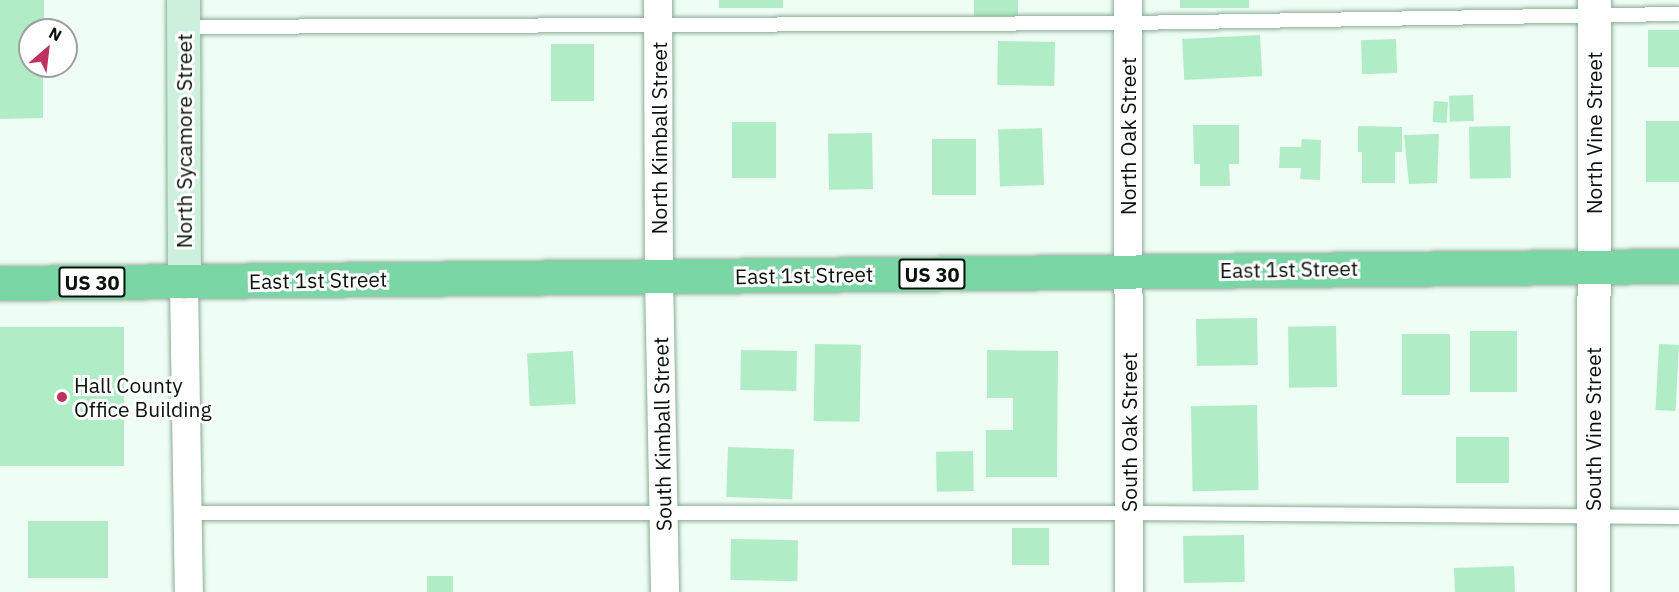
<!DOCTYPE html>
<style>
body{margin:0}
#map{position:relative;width:1679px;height:592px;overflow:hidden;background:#effef4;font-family:"IBM Plex Sans",sans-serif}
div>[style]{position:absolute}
.building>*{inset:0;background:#b0ecc6;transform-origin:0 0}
.roads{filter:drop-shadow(0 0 2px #8aac96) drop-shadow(0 0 2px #8aac96)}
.service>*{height:14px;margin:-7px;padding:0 7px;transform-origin:7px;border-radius:7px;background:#fff}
.minor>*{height:28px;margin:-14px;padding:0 14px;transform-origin:14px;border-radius:14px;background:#fff}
.tertiary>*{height:33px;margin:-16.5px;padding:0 16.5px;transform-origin:16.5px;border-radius:16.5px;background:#fff}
.secondary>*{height:33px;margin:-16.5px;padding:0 16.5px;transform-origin:16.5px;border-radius:16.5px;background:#cdf0dd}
.trunk>*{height:33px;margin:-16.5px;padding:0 16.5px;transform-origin:16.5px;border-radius:16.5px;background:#7ad6a4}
.dots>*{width:16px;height:16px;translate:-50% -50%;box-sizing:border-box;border:3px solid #fff;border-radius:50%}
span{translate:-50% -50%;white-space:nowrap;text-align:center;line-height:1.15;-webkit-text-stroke:6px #fff;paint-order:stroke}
.shield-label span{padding:2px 4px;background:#fff;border:2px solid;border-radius:4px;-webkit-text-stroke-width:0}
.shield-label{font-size:20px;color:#06120a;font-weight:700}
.street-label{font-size:21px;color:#06120a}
.poi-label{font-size:21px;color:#06120a}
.left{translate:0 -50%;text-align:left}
.north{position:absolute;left:18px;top:18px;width:60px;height:60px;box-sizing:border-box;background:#fff;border:2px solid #9ba09d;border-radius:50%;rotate:28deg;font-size:16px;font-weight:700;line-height:24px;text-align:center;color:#06120a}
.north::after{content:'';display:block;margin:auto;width:21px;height:27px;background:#bf315e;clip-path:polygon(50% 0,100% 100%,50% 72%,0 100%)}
</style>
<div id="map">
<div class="building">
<i style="clip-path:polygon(0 0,44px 0,44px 30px,30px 30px,30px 66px,43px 66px,43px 118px,0 119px)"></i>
<i style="left:719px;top:0;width:64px;height:8px"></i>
<i style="left:974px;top:0;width:44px;height:16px"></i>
<i style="left:1180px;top:0;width:69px;height:8px"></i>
<i style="left:1679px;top:30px;width:37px;height:31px;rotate:90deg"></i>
<i style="left:1260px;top:35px;width:41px;height:78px;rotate:87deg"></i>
<i style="left:1396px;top:39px;width:34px;height:35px;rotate:88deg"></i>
<i style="left:998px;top:41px;width:57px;height:44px;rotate:1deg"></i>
<i style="left:551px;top:44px;width:43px;height:57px"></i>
<i style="left:1473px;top:95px;width:26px;height:24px;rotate:88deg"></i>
<i style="left:1434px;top:101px;width:14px;height:21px;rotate:4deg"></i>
<i style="left:1646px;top:121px;width:33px;height:61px"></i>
<i style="left:732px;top:122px;width:44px;height:56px"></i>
<i style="clip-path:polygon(1193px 125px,1239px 125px,1239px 164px,1229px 164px,1230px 186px,1200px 186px,1200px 164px,1194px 164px)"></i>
<i style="clip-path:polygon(1358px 126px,1402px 127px,1402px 152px,1395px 152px,1395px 183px,1362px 183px,1362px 152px,1358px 152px)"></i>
<i style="left:1510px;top:126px;width:52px;height:41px;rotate:89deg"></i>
<i style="left:1042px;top:128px;width:57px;height:44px;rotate:88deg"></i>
<i style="left:872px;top:133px;width:56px;height:44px;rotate:89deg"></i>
<i style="clip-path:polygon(1439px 134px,1437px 183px,1409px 184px,1404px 135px)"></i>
<i style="left:932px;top:139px;width:44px;height:56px"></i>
<i style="clip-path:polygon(1302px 139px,1321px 140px,1320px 180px,1300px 179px,1301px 168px,1279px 168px,1280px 147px,1301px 147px)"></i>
<i style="left:1257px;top:318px;width:47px;height:61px;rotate:89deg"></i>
<i style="left:1336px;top:326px;width:61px;height:48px;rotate:89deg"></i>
<i style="left:0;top:327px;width:124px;height:139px"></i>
<i style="left:1470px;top:331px;width:47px;height:61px"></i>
<i style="left:1402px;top:334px;width:48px;height:61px"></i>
<i style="left:815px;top:344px;width:46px;height:77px;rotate:1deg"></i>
<i style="left:1659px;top:344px;width:20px;height:66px;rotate:3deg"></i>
<i style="left:741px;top:350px;width:56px;height:40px;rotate:1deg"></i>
<i style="clip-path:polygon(987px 350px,1058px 351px,1057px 477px,986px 477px,986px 430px,1013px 430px,1013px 398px,987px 398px)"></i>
<i style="left:573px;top:351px;width:53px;height:46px;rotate:87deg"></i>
<i style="left:1257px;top:405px;width:85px;height:66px;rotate:89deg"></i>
<i style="left:1456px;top:437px;width:53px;height:46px"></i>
<i style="left:728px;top:447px;width:66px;height:50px;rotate:2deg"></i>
<i style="left:973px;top:451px;width:40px;height:37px;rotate:89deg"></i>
<i style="left:28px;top:521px;width:80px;height:57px"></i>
<i style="left:1012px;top:528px;width:37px;height:37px"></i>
<i style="left:1244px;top:535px;width:47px;height:61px;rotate:89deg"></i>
<i style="left:731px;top:539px;width:67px;height:41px;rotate:1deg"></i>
<i style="left:1514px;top:566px;width:26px;height:60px;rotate:88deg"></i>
<i style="left:427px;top:576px;width:26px;height:16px"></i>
</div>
<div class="roads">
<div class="service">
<i style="left:183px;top:27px;width:945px;rotate:-0.24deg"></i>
<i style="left:1128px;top:23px;width:551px;rotate:-0.94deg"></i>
<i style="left:189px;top:513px;width:940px"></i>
<i style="left:1129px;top:513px;width:550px;rotate:0.42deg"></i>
</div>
<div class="minor">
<i style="left:658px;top:0;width:277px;rotate:89.8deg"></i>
<i style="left:659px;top:277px;width:315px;rotate:88.9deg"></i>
<i style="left:1128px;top:0;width:592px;rotate:89.9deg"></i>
<i style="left:184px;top:282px;width:310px;rotate:89.1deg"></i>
</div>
<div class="tertiary">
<i style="left:1593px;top:592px;width:592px;rotate:-89.9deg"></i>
</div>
<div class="secondary">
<i style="left:183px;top:0;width:282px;rotate:89.8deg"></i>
</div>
<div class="trunk">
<i style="left:0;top:283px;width:1679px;rotate:-0.58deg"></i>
</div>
</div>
<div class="dots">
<i style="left:62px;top:397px;background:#bf315e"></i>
</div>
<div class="shield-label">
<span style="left:932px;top:274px">US 30</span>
<span style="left:92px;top:282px">US 30</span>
</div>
<div class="street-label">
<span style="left:1594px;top:133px;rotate:-90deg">North Vine Street</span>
<span style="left:1128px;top:136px;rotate:-90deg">North Oak Street</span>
<span style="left:659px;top:138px;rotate:-90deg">North Kimball Street</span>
<span style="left:184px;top:141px;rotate:-90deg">North Sycamore Street</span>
<span style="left:1289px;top:269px;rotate:-1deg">East 1st Street</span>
<span style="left:804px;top:275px;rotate:-1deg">East 1st Street</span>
<span style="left:318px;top:280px;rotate:-1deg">East 1st Street</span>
<span style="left:1593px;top:429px;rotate:-90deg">South Vine Street</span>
<span style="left:1129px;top:432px;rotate:-90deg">South Oak Street</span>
<span style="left:662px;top:434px;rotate:-91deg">South Kimball Street</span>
</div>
<div class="poi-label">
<span class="left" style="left:74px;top:397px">Hall County<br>Office Building</span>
</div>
<div class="north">N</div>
</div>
